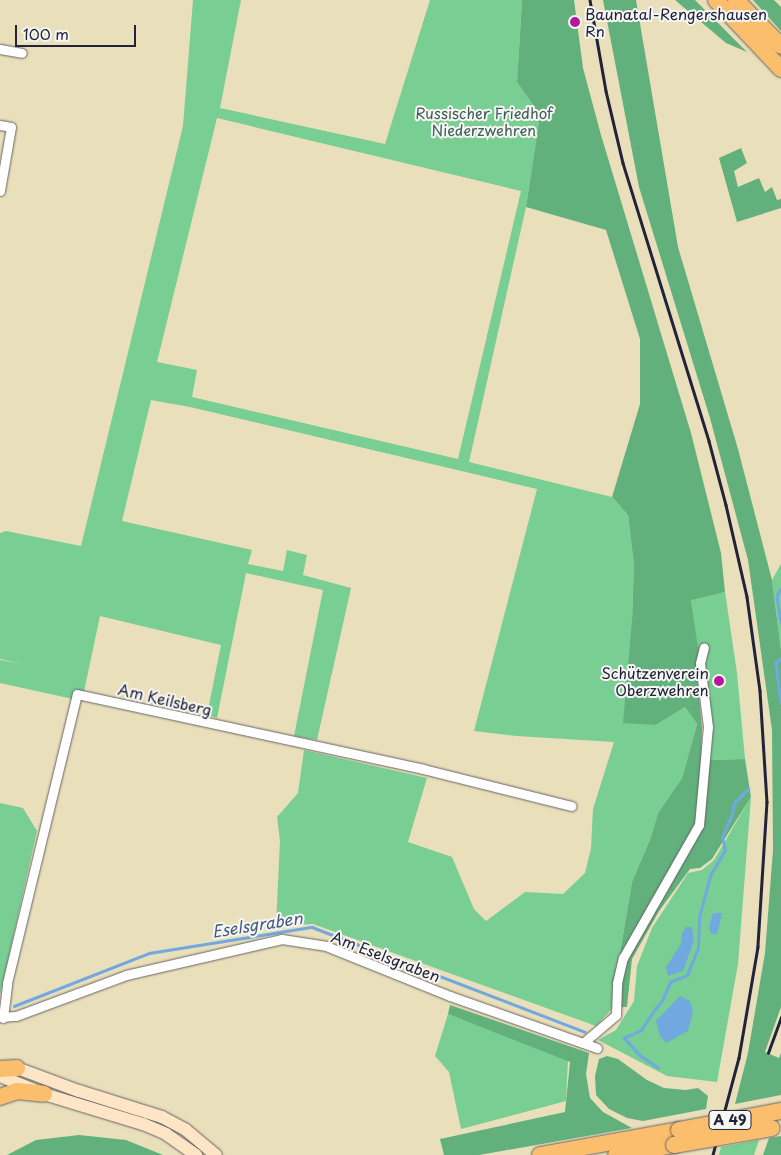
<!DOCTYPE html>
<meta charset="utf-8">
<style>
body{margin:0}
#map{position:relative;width:781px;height:1155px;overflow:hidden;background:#e9dfba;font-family:"Playpen Sans",sans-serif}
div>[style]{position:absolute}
.green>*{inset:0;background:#79ce93}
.forest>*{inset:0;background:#62b17d}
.water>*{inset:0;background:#72a8e0}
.stream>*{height:2.5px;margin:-1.25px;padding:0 1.25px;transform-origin:1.25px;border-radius:1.25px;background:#72a8e0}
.roads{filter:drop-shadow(0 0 1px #686467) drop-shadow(0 0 1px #686467)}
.street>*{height:9px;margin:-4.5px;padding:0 4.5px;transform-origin:4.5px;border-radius:4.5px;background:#fff}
.secondary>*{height:12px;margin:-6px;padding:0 6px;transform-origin:6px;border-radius:6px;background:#fde5c5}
.highway>*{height:16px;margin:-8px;padding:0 8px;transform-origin:8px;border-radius:8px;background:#fabe6d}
.rail>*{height:2.5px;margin:-1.25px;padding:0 1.25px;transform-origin:1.25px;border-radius:1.25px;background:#22223b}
.bridges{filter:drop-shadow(0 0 1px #686467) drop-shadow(0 0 1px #686467)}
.highway-bridge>*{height:16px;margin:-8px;padding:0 8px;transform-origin:8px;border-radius:8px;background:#fabe6d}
.dots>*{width:14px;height:14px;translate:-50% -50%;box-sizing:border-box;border:2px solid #f6f6f2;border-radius:50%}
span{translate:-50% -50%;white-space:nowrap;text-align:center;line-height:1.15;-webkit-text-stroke:4px #f6f6f2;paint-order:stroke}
.shield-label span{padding:1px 4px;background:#f6f6f2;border:1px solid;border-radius:4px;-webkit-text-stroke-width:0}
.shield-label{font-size:14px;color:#22223b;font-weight:700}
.poi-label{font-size:15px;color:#22223b}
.left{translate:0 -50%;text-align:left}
.right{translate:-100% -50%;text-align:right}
.park-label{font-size:15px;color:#405e5a}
.street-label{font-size:15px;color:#22223b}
.water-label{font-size:16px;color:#42587d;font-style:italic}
.scale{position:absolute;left:15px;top:25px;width:121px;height:22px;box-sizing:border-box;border:2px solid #22223b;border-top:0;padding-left:6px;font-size:15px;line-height:18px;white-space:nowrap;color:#22223b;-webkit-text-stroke:4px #f6f6f2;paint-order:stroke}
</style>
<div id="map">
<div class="green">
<i style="clip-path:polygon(evenodd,193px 0,241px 0,220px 108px,385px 144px,430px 0,522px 0,517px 82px,540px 115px,526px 207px,469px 462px,612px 497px,628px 515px,634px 565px,632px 620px,656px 725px,685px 707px,697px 724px,682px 778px,658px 813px,651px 837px,632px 882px,620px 953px,612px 980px,614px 1007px,596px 1026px,313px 924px,276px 926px,280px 841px,277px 817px,298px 793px,304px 750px,427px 778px,408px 842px,452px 857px,474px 909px,486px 921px,525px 892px,563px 894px,585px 873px,591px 848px,593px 809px,614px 742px,517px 736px,474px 731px,537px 489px,190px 407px,151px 400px,122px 521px,252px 550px,248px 564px,283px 571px,287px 550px,307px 555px,303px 575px,351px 588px,317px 740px,294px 736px,323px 590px,246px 573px,217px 718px,207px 715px,221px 645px,100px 616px,82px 701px,0 683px,0 660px,22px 664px,0 659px,0 533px,6px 531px,81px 546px,183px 126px,193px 0,217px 118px,521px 191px,458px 459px,192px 397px,197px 370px,157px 362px,217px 118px)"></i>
<i style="clip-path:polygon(781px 564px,781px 650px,772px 580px)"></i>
<i style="clip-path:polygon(725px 592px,737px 673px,745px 759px,709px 760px,691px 599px)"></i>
<i style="clip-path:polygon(751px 797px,738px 964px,717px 1082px,667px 1076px,598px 1040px,616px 1030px,634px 1001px,637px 966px,652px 928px,688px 873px,702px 870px,714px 860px)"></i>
<i style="clip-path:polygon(0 803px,23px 808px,37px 831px,0 995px)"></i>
<i style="clip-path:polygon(448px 1014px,568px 1060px,566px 1101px,461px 1129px,449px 1072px,435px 1056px)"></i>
<i style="clip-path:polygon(759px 1140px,754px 1155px,719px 1155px,721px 1147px)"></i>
</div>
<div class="forest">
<i style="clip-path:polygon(522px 0,574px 0,583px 68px,601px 135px,691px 433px,721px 553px,725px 592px,691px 600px,699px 655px,696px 667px,702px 728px,701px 758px,709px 760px,745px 759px,751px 797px,712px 859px,700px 868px,690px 869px,659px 911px,632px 959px,627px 1007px,614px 1007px,612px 980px,620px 953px,632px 882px,651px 837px,658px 813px,682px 778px,697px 724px,685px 707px,656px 725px,623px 723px,632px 620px,634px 565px,628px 515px,612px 497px,640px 404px,640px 339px,606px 230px,526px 207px,540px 115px,517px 82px)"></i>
<i style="clip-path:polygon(603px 0,636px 0,678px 247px,738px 449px,772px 580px,781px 650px,781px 1007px,765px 1052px,779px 1058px,781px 1053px,781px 1095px,735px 1104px,748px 1053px,765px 953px,773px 850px,772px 730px,748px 560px,710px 418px,639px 187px)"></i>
<i style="clip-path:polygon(675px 0,695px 0,747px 52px,726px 43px)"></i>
<i style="clip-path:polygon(753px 0,774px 0,781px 7px,781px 31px)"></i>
<i style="clip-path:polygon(741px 148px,747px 163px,734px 171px,738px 187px,759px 178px,765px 192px,772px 187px,777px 200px,781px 199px,781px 208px,737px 222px,719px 158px)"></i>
<i style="clip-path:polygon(450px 1005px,589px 1053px,586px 1074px,590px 1098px,603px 1112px,632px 1128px,479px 1155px,444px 1155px,440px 1139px,565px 1112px,570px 1062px,448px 1014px)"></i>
<i style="clip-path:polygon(607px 1056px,618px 1059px,647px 1080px,664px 1088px,686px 1090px,698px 1088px,708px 1096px,706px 1109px,643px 1121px,627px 1118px,609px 1109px,596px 1095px,595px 1076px,599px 1059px)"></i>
<i style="clip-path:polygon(79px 1135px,126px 1140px,163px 1155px,7px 1155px,36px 1140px)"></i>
<i style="clip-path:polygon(781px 1136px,781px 1155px,763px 1155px,769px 1138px)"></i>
</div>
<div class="water">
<i style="clip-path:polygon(713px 913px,722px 913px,717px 934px,711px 934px,709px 927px)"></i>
<i style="clip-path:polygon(686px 927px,692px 927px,694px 941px,683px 971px,668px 976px,666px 967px,681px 944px,682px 934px)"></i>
<i style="clip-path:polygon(680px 996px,690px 1001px,693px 1012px,688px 1031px,666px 1043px,660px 1036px,656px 1021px)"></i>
</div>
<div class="stream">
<i style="left:781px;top:589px;width:9px;rotate:117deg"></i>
<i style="left:777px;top:597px;width:26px;rotate:81deg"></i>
<i style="left:780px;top:659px;width:6px;rotate:135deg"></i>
<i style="left:776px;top:663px;width:40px;rotate:82.9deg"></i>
<i style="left:14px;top:1006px;width:145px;rotate:-21.4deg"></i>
<i style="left:149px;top:953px;width:165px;rotate:-9.1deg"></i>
<i style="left:312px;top:927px;width:292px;rotate:21deg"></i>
<i style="left:658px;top:1068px;width:22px;rotate:-146deg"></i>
<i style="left:640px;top:1056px;width:24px;rotate:-132deg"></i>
<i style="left:624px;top:1038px;width:19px;rotate:-25deg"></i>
<i style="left:641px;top:1030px;width:25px;rotate:-56deg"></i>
<i style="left:655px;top:1009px;width:11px;rotate:-49deg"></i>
<i style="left:662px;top:1001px;width:21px;rotate:-67deg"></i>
<i style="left:670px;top:982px;width:18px;rotate:-22deg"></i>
<i style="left:687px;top:975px;width:29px;rotate:-68deg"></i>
<i style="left:698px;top:948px;width:30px;rotate:-88deg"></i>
<i style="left:699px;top:918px;width:43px;rotate:-75.3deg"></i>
<i style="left:710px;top:876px;width:30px;rotate:-60deg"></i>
<i style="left:725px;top:850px;width:13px;rotate:-103deg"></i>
<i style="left:722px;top:837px;width:25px;rotate:-67deg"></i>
<i style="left:732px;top:814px;width:11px;rotate:-80deg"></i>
<i style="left:734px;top:803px;width:20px;rotate:-45deg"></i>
</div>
<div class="roads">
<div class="street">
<i style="left:0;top:49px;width:22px;rotate:10deg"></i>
<i style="left:0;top:125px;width:11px;rotate:10deg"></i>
<i style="left:11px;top:127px;width:65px;rotate:99.8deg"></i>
<i style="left:0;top:1017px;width:16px;rotate:-4deg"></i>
<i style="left:16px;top:1016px;width:117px;rotate:-20.4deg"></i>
<i style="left:126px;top:975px;width:160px;rotate:-13deg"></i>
<i style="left:282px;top:939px;width:45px;rotate:9deg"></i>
<i style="left:326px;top:946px;width:134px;rotate:22deg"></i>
<i style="left:450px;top:996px;width:156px;rotate:19.5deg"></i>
<i style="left:3px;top:1018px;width:35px;rotate:-83deg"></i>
<i style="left:7px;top:983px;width:297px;rotate:-76.4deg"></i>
<i style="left:77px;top:694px;width:354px;rotate:12.2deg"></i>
<i style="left:423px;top:769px;width:153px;rotate:14deg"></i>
<i style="left:583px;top:1043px;width:43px;rotate:-40.3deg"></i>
<i style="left:616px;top:1015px;width:32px;rotate:-88deg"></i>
<i style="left:617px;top:983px;width:26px;rotate:-77deg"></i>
<i style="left:623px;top:958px;width:153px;rotate:-60.3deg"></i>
<i style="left:699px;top:825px;width:98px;rotate:-84.8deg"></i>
<i style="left:708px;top:727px;width:64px;rotate:-97.1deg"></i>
<i style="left:700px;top:663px;width:16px;rotate:-76deg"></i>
</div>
<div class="secondary">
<i style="left:17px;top:1068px;width:66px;rotate:20.4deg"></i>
<i style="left:79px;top:1091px;width:87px;rotate:17.4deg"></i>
<i style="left:162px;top:1117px;width:27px;rotate:28deg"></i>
<i style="left:186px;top:1130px;width:39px;rotate:40deg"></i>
<i style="left:0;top:1076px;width:48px;rotate:22.2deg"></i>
<i style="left:44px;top:1094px;width:103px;rotate:16.9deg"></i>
<i style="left:143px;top:1124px;width:25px;rotate:23deg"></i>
<i style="left:166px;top:1134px;width:37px;rotate:35deg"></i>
</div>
<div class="highway">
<i style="left:716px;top:0;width:95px;rotate:46.7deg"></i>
<i style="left:736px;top:0;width:64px;rotate:45.6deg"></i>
<i style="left:0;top:1069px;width:17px;rotate:-3deg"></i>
<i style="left:0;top:1097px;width:18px;rotate:-19deg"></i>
<i style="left:17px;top:1091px;width:27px;rotate:6deg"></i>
<i style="left:540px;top:1155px;width:141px;rotate:-10.2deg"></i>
<i style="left:616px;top:1155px;width:59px;rotate:-9.8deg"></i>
</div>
</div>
<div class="rail">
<i style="left:590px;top:0;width:92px;rotate:80deg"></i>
<i style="left:606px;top:91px;width:74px;rotate:76.7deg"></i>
<i style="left:623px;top:163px;width:291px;rotate:72.8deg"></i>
<i style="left:709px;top:441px;width:66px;rotate:75.1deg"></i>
<i style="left:726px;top:505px;width:94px;rotate:77.1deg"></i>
<i style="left:747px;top:597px;width:95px;rotate:82.1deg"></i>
<i style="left:760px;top:691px;width:111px;rotate:86.4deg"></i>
<i style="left:767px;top:802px;width:145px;rotate:93.6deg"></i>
<i style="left:758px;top:947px;width:113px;rotate:99.7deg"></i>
<i style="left:739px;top:1058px;width:100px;rotate:105deg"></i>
<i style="left:768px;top:1053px;width:38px;rotate:-70deg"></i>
</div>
<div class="bridges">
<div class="highway-bridge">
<i style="left:679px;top:1130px;width:104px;rotate:-10.6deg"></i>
<i style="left:674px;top:1145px;width:99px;rotate:-9.8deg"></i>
</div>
</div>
<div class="dots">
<i style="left:575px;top:22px;background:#b5179e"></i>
<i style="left:719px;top:681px;background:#b5179e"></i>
</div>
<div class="shield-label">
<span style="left:730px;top:1120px">A 49</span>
</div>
<div class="poi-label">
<span class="left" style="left:585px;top:22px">Baunatal-Rengershausen<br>Rn</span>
<span class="right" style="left:709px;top:681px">Schützenverein<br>Oberzwehren</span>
</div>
<div class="park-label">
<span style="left:484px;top:121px">Russischer Friedhof<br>Niederzwehren</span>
</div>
<div class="street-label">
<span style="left:165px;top:699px;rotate:13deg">Am Keilsberg</span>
<span style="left:386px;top:956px;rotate:21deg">Am Eselsgraben</span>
</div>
<div class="water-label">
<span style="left:257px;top:924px;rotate:-9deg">Eselsgraben</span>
</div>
<div class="scale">100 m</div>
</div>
